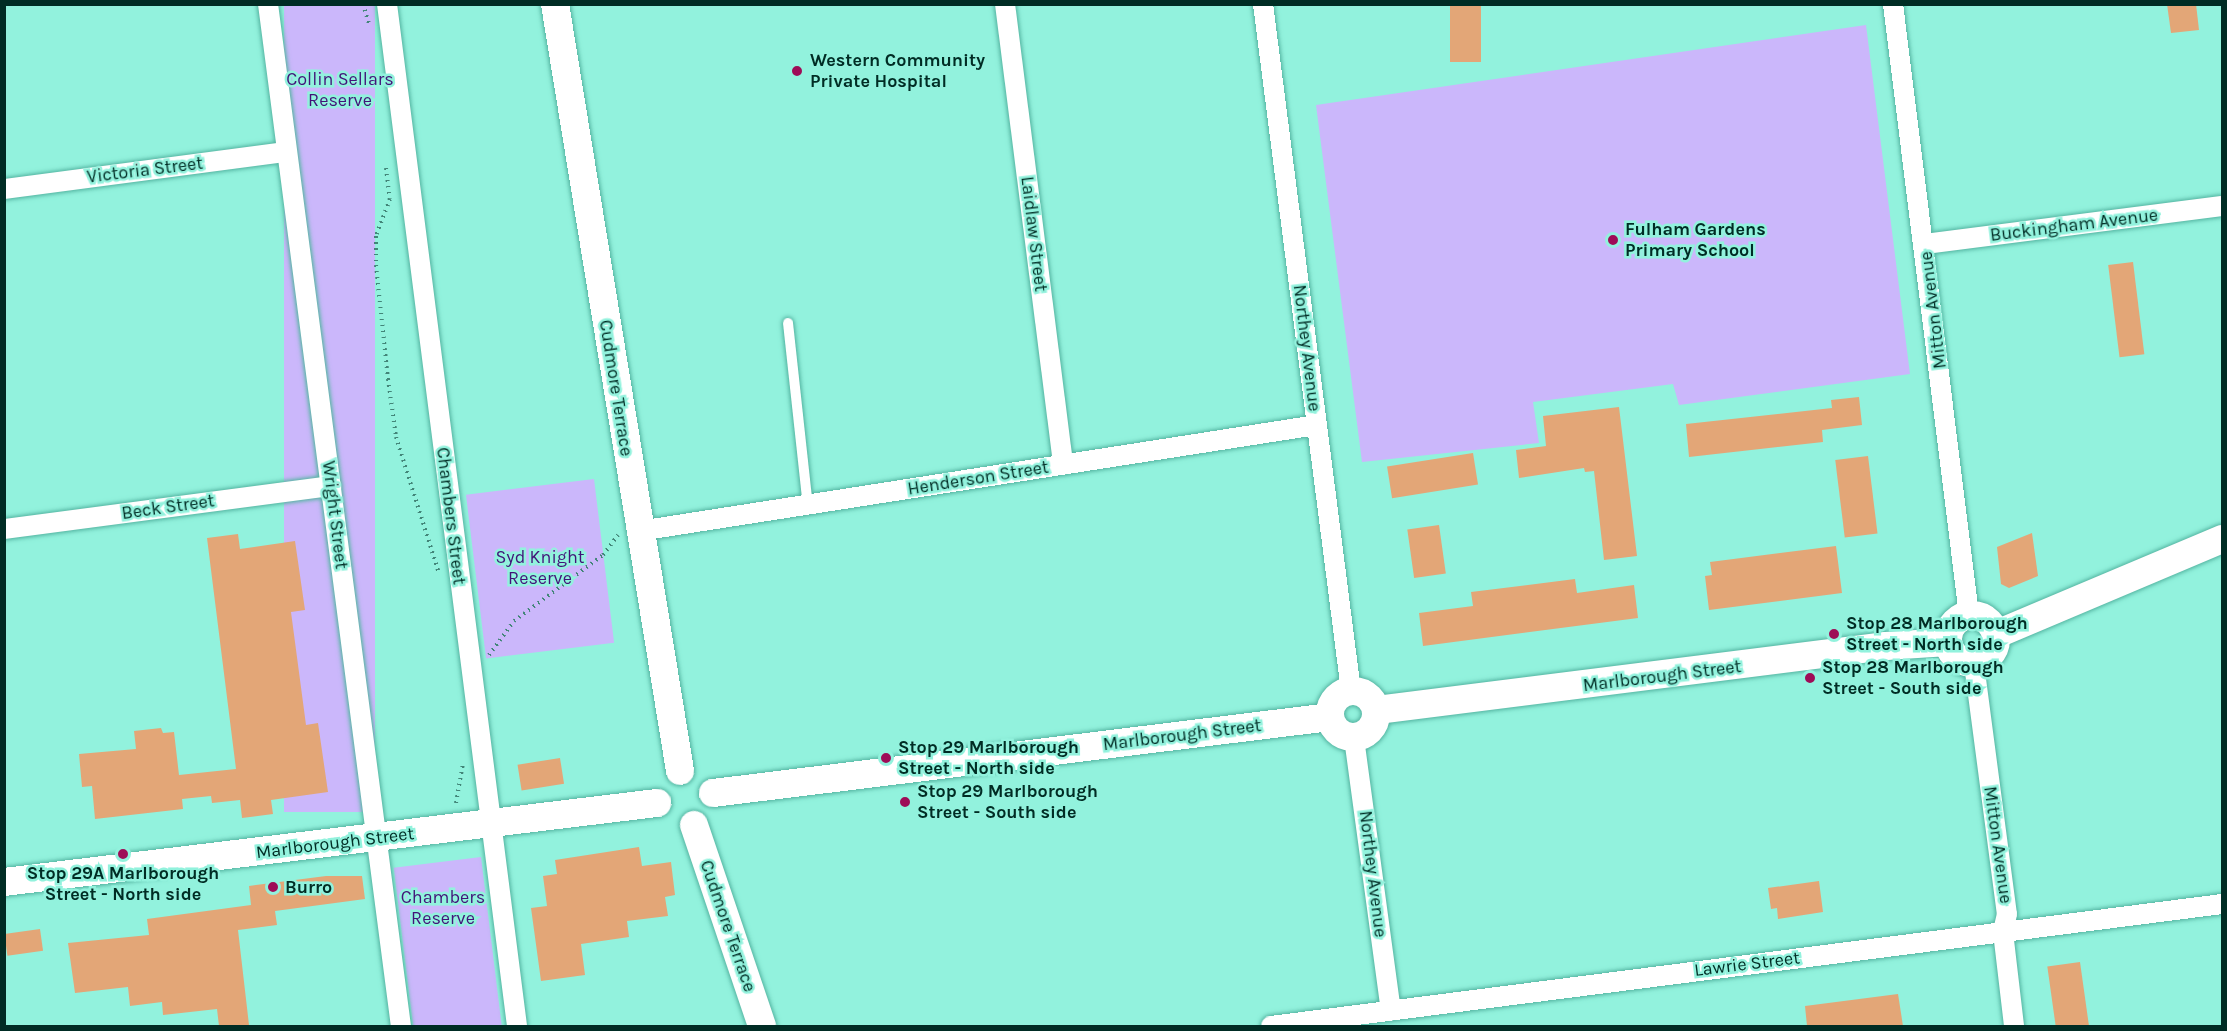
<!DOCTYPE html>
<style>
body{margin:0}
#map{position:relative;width:2227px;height:1031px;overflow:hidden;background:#92f2dd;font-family:Karla,sans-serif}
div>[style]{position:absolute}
.green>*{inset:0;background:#cbb7fb;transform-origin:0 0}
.building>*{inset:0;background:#e3a677;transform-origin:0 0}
.path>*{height:4px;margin-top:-2px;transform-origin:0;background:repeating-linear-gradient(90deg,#428578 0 1.5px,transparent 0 6px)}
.roads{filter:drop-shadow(0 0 2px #54b4a1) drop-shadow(0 0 2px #54b4a1)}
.lane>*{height:10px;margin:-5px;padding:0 5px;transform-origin:5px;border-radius:5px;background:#fff}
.street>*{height:20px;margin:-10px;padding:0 10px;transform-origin:10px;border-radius:10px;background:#fff}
.secondary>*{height:28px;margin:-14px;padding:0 14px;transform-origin:14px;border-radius:14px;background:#fff}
.secondary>.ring{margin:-14px;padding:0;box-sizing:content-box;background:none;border:28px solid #fff;border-radius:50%}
.dots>*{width:16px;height:16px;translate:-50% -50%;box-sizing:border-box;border:3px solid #92f2dd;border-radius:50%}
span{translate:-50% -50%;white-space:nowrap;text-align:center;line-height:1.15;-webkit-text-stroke:5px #92f2dd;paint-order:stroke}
.poi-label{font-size:18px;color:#002c24;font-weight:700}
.left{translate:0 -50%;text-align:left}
.park-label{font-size:18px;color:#421378}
.street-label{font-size:18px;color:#002c24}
.frame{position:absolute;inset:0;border:6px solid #002c24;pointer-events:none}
</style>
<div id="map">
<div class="green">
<i style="left:284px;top:5px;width:91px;height:807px"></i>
<i style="clip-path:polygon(1866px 25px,1910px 374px,1679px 405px,1673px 384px,1533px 402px,1539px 443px,1362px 462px,1316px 105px)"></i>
<i style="left:594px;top:479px;width:165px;height:129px;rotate:83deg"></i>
<i style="left:481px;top:857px;width:170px;height:88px;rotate:83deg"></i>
</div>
<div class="building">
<i style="left:1450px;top:4px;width:31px;height:58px"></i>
<i style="clip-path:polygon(2167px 4px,2196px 4px,2199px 30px,2171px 33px)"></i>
<i style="left:2133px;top:262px;width:93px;height:25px;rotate:83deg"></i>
<i style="clip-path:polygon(1859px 397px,1862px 425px,1822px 430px,1823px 442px,1689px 457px,1686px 424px,1832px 408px,1831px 400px)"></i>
<i style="clip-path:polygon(1619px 407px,1637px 556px,1604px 560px,1594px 471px,1585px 472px,1584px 468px,1519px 478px,1516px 450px,1546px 446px,1543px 416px)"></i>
<i style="left:1473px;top:453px;width:32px;height:87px;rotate:81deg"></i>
<i style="left:1868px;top:456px;width:78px;height:33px;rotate:83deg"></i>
<i style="left:1439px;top:525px;width:49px;height:32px;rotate:82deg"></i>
<i style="clip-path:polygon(2032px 533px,2038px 576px,2009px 588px,2001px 584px,1997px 547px)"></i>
<i style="clip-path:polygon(238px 534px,240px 549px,295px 541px,305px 610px,291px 612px,306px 725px,318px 723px,328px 792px,271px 800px,273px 814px,242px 818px,240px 800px,212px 803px,211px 796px,182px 799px,183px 809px,95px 819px,92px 786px,82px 787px,79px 754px,136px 749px,134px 731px,161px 728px,163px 733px,174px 732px,179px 775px,236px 769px,207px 538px)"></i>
<i style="clip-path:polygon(1836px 546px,1842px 593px,1709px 610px,1705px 576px,1712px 575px,1710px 562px)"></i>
<i style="clip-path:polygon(1575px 579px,1577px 593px,1634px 585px,1638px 618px,1423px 646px,1419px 613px,1473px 606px,1471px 592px)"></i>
<i style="left:560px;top:758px;width:26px;height:43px;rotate:81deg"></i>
<i style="clip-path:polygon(639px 847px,642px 866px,671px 862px,675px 895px,665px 897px,668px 916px,627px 921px,629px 937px,581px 944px,585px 975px,541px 981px,531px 908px,547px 906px,543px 876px,557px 874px,555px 860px)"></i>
<i style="clip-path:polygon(326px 876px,362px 876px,365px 899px,275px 911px,277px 925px,238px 930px,249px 1025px,219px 1026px,217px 1009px,163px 1015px,162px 1002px,130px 1006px,128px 987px,75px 993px,68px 943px,149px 935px,147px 919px,251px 905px,249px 886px)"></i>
<i style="clip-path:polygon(1819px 881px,1823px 912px,1778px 919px,1777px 908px,1771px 909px,1768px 888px)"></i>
<i style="left:40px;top:929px;width:22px;height:36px;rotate:82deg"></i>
<i style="left:2080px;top:962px;width:65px;height:33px;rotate:82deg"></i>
<i style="clip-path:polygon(1898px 994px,1903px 1026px,1807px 1026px,1805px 1006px)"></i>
</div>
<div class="path">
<i style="left:363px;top:4px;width:21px;rotate:73deg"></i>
<i style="left:386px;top:168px;width:31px;rotate:83deg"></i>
<i style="left:390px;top:199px;width:40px;rotate:111deg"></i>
<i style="left:376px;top:236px;width:29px;rotate:90deg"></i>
<i style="left:376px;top:265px;width:115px;rotate:84deg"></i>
<i style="left:388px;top:379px;width:59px;rotate:82.1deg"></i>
<i style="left:396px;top:437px;width:143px;rotate:72.5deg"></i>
<i style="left:489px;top:655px;width:42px;rotate:-53.7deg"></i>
<i style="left:514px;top:621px;width:111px;rotate:-36.6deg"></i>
<i style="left:603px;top:555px;width:25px;rotate:-53deg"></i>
<i style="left:456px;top:803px;width:40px;rotate:-80deg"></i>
</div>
<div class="roads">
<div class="lane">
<i style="left:788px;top:323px;width:184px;rotate:83.8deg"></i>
</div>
<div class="street">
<i style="left:268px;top:4px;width:1031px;rotate:82.59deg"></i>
<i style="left:387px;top:4px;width:1030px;rotate:82.75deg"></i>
<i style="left:1005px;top:4px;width:464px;rotate:82.8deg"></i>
<i style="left:1263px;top:4px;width:693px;rotate:82.7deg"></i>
<i style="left:1893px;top:4px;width:616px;rotate:82.91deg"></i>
<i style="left:4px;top:189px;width:284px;rotate:-7.5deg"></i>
<i style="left:1925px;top:244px;width:299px;rotate:-7.3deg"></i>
<i style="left:4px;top:529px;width:330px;rotate:-7.5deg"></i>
<i style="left:639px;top:531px;width:686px;rotate:-8.89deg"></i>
<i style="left:1974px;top:664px;width:252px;rotate:82.5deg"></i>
<i style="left:2007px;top:914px;width:18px;rotate:103deg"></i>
<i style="left:2003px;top:932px;width:95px;rotate:83.3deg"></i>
<i style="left:1354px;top:738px;width:275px;rotate:82.3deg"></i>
<i style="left:1271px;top:1026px;width:959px;rotate:-7.31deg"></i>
</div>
<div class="secondary">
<i style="left:555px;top:4px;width:777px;rotate:80.74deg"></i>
<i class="ring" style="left:1948px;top:615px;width:20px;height:20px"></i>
<i style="left:1997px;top:634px;width:244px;rotate:-22.9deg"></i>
<i class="ring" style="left:1330px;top:691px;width:18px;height:18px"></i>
<i style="left:1377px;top:710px;width:513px;rotate:-7.17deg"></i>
<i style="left:1886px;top:646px;width:62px;rotate:-3.7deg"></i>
<i style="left:713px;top:793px;width:622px;rotate:-7.02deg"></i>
<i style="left:694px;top:825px;width:212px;rotate:71.3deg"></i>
<i style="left:4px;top:882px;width:658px;rotate:-6.9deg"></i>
</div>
</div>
<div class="dots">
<i style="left:797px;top:71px;background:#9e0c57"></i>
<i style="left:1613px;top:240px;background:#9e0c57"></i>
<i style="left:1834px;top:634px;background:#9e0c57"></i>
<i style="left:1810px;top:678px;background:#9e0c57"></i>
<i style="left:886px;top:758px;background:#9e0c57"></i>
<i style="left:905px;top:802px;background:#9e0c57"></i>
<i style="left:123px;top:854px;background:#9e0c57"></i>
<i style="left:273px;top:887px;background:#9e0c57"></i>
</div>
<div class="poi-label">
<span class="left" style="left:810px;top:71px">Western Community<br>Private Hospital</span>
<span class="left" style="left:1625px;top:240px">Fulham Gardens<br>Primary School</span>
<span class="left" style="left:1846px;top:634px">Stop 28 Marlborough<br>Street - North side</span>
<span class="left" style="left:1822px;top:678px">Stop 28 Marlborough<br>Street - South side</span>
<span class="left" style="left:898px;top:758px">Stop 29 Marlborough<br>Street - North side</span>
<span class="left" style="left:917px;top:802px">Stop 29 Marlborough<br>Street - South side</span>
<span style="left:123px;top:884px">Stop 29A Marlborough<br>Street - North side</span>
<span class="left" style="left:285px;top:887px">Burro</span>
</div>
<div class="park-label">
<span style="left:340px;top:90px">Collin Sellars<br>Reserve</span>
<span style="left:540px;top:568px">Syd Knight<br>Reserve</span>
<span style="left:443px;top:908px">Chambers<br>Reserve</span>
</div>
<div class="street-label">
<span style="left:145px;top:170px;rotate:-7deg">Victoria Street</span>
<span style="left:2074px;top:225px;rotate:-7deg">Buckingham Avenue</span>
<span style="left:1034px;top:234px;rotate:83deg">Laidlaw Street</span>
<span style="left:1933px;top:310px;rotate:-97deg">Mitton Avenue</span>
<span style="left:1307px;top:348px;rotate:83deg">Northey Avenue</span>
<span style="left:616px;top:388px;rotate:81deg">Cudmore Terrace</span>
<span style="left:978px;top:478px;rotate:-9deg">Henderson Street</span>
<span style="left:168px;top:507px;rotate:-8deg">Beck Street</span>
<span style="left:335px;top:515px;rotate:83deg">Wright Street</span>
<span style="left:451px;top:516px;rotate:83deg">Chambers Street</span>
<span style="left:1662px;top:676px;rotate:-7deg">Marlborough Street</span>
<span style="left:1182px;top:735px;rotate:-7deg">Marlborough Street</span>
<span style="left:335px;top:843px;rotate:-7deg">Marlborough Street</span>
<span style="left:1998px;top:845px;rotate:82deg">Mitton Avenue</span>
<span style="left:1373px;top:874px;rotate:83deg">Northey Avenue</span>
<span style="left:728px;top:926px;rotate:71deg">Cudmore Terrace</span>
<span style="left:1747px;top:964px;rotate:-7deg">Lawrie Street</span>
</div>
<div class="frame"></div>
</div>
